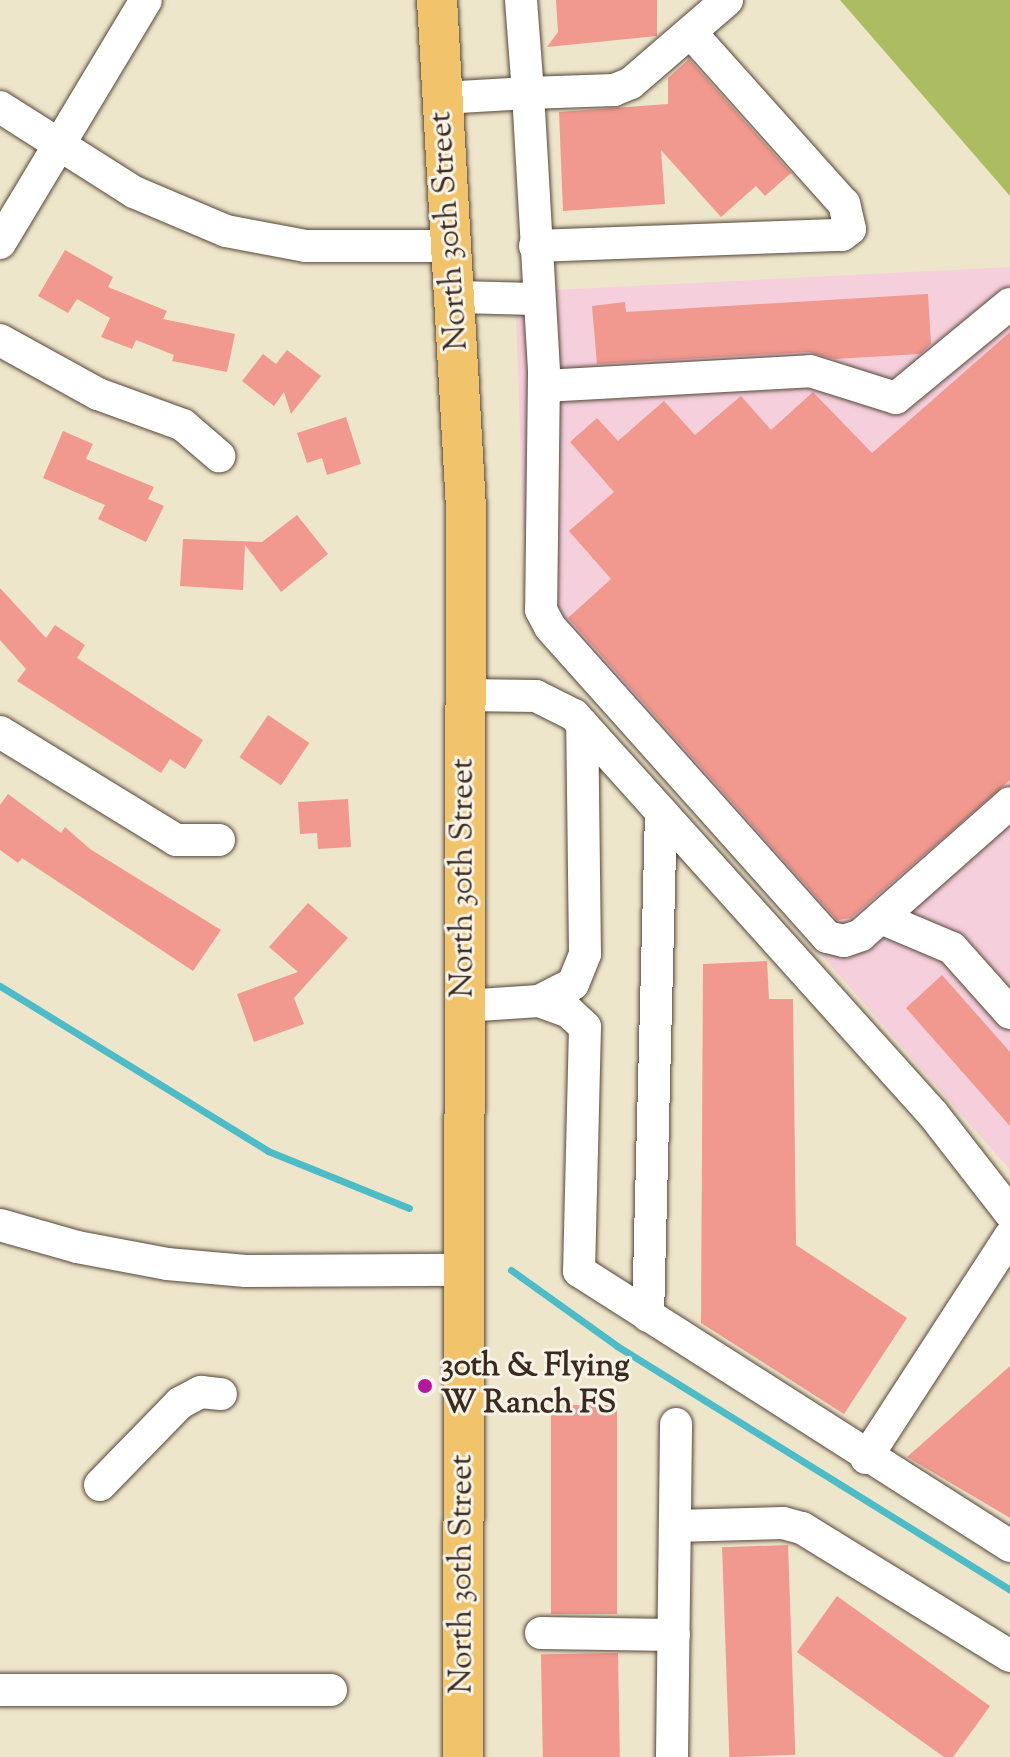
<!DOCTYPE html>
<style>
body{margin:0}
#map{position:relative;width:1010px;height:1757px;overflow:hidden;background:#eee6cb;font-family:"Sorts Mill Goudy",serif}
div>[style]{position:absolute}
.built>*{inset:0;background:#f5cfdc}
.green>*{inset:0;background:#acbd61}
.stream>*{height:7px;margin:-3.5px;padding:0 3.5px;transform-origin:3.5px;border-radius:3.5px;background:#4ebcc6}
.building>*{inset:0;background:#f1988f;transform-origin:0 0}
.roads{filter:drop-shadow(0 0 2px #564638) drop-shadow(0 0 2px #564638)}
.minor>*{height:32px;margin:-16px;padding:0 16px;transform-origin:16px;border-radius:16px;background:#fff}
.major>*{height:40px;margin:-20px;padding:0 20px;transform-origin:20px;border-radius:20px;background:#f1c36a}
.dots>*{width:22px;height:22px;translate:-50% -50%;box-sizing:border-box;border:4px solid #f7f3e8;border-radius:50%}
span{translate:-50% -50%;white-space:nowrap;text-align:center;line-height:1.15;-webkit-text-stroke:6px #f7f3e8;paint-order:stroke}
.street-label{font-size:32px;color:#3b2a1e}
.poi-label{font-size:32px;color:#3b2a1e;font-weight:700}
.left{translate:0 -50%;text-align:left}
</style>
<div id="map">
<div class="built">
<i style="clip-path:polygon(1010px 267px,1010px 1170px,527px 619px,515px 292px)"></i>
</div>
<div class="green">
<i style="clip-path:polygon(840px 0,1010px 0,1010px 196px)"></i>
</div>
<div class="stream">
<i style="left:0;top:986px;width:315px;rotate:31.6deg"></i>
<i style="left:268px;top:1151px;width:152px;rotate:22deg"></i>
<i style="left:511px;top:1270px;width:130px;rotate:35.6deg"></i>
<i style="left:617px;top:1346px;width:463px;rotate:31.8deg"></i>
</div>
<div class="building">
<i style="clip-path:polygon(556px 0,657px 0,657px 36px,547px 47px,558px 32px)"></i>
<i style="clip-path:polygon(689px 59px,791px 173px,765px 196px,756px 186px,721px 217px,661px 150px,665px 204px,563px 211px,559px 112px,668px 104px,668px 78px)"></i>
<i style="clip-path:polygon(65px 250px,113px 277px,108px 287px,167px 311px,163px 319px,235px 334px,227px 372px,172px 361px,174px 355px,136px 340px,132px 349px,101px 337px,110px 318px,77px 299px,68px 313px,38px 296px)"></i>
<i style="clip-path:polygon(928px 294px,931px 344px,920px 354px,835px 359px,809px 352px,597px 364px,592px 306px,625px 302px,626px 312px)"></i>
<i style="clip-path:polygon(1010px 332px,1010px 780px,851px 918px,837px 920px,568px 618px,611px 579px,569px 531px,614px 492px,570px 442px,597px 418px,618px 441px,664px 401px,695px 435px,741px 396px,771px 430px,813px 392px,872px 453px)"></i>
<i style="clip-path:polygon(287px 350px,321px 376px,291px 414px,284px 392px,274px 406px,242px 381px,263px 354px,276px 364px)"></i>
<i style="clip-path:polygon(346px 417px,361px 464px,327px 475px,322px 458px,307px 463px,297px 433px)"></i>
<i style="clip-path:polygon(63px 431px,93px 444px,86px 459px,154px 487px,148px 499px,164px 506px,146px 542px,98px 519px,105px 505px,43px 478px)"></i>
<i style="clip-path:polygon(297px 515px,328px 554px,281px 592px,245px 545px,243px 590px,180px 586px,183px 539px,262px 542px)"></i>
<i style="clip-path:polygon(0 588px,46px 638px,55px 625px,85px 645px,77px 658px,203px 740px,185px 769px,170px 759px,161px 773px,17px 681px,26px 669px,0 640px)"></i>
<i style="left:268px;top:715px;width:50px;height:51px;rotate:34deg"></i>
<i style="clip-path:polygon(8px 794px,61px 833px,65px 827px,90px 849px,221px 930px,193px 971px,22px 858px,18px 863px,0 850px,0 805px)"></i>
<i style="clip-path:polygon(348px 799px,351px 847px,318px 849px,317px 833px,300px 834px,298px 802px)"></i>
<i style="clip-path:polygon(308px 903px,348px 938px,294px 998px,304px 1024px,254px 1042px,237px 994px,298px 972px,269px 947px)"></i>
<i style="clip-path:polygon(767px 961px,769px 999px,793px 999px,796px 1245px,907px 1318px,844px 1414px,701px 1323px,703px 964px)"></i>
<i style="clip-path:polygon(942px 975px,1010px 1052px,1010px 1126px,906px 1008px)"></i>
<i style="clip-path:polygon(1010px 1366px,1010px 1518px,907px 1457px)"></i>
<i style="left:551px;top:1405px;width:66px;height:209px"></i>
<i style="left:788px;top:1545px;width:210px;height:66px;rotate:88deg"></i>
<i style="clip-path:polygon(837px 1596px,990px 1706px,953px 1757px,944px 1757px,797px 1652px)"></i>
<i style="left:618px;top:1653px;width:104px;height:77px;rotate:89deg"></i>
</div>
<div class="roads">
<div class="minor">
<i style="left:521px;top:0;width:93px;rotate:85.7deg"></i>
<i style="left:528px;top:93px;width:86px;rotate:-2deg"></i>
<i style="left:614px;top:90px;width:18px;rotate:-22deg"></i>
<i style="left:631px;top:83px;width:127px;rotate:-40.8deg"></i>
<i style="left:442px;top:98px;width:86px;rotate:-3.3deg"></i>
<i style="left:528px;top:93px;width:281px;rotate:86.7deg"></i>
<i style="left:544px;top:374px;width:236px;rotate:90.7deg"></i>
<i style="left:541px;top:610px;width:19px;rotate:62deg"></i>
<i style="left:550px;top:627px;width:416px;rotate:48.2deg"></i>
<i style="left:827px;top:937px;width:17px;rotate:13deg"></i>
<i style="left:844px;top:941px;width:18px;rotate:-19deg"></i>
<i style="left:861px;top:935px;width:199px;rotate:-41.5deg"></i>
<i style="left:0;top:107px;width:159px;rotate:32.4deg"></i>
<i style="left:134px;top:192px;width:100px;rotate:23deg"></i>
<i style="left:226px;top:231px;width:81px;rotate:10.6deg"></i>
<i style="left:306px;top:246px;width:144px"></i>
<i style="left:0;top:243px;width:283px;rotate:-59deg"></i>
<i style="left:535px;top:246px;width:307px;rotate:-2.1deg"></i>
<i style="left:842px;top:235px;width:10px;rotate:-37deg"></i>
<i style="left:850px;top:229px;width:26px;rotate:-103deg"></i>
<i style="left:844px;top:204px;width:229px;rotate:-131.8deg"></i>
<i style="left:455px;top:297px;width:82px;rotate:1.4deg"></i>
<i style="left:0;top:340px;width:112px;rotate:28.9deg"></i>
<i style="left:98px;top:394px;width:90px;rotate:20deg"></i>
<i style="left:183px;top:425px;width:48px;rotate:40.7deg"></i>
<i style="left:544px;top:386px;width:266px;rotate:-3.2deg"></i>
<i style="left:810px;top:371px;width:90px;rotate:17.4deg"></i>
<i style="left:896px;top:398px;width:148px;rotate:-39.5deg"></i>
<i style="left:465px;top:695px;width:71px;rotate:0.8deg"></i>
<i style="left:536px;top:696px;width:42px;rotate:26.6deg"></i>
<i style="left:574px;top:715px;width:537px;rotate:48.02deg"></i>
<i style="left:933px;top:1114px;width:125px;rotate:52.1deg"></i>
<i style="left:0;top:732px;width:206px;rotate:31.5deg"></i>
<i style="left:176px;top:840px;width:43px"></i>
<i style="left:881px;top:918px;width:77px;rotate:22.9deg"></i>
<i style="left:952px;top:948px;width:87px;rotate:48.3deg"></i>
<i style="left:539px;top:1001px;width:38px;rotate:-27deg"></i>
<i style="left:573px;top:984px;width:32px;rotate:-68deg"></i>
<i style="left:585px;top:954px;width:230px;rotate:-90.7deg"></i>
<i style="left:464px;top:1006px;width:75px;rotate:-3.8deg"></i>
<i style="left:539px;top:1001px;width:32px;rotate:20deg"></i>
<i style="left:569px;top:1012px;width:22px;rotate:43deg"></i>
<i style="left:585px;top:1027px;width:244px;rotate:91.4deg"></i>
<i style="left:579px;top:1271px;width:511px;rotate:32.54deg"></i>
<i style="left:0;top:1225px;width:80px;rotate:15.9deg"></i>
<i style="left:77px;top:1247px;width:92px;rotate:10.7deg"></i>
<i style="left:167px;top:1264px;width:79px;rotate:5.1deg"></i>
<i style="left:246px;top:1271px;width:217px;rotate:-0.3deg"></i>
<i style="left:648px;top:1316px;width:504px;rotate:-88.52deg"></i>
<i style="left:866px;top:1458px;width:265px;rotate:-57deg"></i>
<i style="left:100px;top:1485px;width:115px;rotate:-45.7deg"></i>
<i style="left:180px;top:1403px;width:24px;rotate:-28deg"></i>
<i style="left:201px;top:1392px;width:20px;rotate:6deg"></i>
<i style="left:676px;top:1526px;width:107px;rotate:-1.6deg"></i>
<i style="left:783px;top:1523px;width:20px;rotate:15deg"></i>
<i style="left:802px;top:1528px;width:244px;rotate:31.6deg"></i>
<i style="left:541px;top:1633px;width:133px;rotate:0.9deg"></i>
<i style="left:0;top:1690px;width:331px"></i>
<i style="left:672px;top:1757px;width:333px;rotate:-89.3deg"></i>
</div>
<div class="major">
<i style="left:437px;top:0;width:508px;rotate:86.73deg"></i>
<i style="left:466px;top:507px;width:1250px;rotate:90.14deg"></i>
</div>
</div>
<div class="dots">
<i style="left:425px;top:1386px;background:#b5179e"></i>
</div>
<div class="street-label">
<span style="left:450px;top:231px;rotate:-94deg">North 30th Street</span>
<span style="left:464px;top:878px;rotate:-90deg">North 30th Street</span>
<span style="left:463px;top:1574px;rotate:-90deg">North 30th Street</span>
</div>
<div class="poi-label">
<span class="left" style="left:441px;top:1386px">30th &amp; Flying<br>W Ranch FS</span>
</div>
</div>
